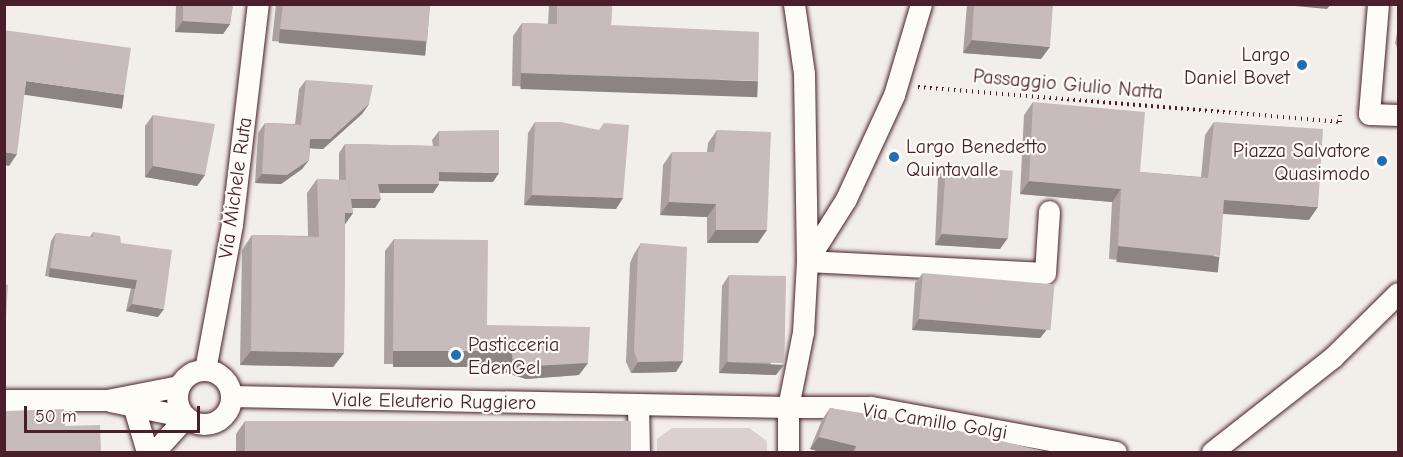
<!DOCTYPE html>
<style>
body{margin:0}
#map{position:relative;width:1403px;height:457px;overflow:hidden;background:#f2efeb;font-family:"Comic Neue",sans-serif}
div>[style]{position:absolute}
.green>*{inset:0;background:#d9d0cf}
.path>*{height:4px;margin-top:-2px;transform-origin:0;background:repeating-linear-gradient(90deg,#4a1f2b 0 1.5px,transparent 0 6px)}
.roads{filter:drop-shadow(0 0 2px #4a1f2b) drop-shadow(0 0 2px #4a1f2b)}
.minor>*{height:21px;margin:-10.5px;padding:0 10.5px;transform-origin:10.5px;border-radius:10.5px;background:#fdfcf7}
.minor>.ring{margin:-10.5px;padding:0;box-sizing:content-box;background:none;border:21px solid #fdfcf7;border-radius:50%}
.wall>*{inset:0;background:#aca1a1}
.shaded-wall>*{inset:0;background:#8c8383;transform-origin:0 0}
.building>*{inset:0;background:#c8bbbb;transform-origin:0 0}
.dots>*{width:16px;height:16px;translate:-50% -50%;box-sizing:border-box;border:3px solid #fdfcf7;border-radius:50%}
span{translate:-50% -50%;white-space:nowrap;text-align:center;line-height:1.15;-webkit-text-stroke:4.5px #fdfcf7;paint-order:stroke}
.poi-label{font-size:20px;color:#4a1f2b}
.right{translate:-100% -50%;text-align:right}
.left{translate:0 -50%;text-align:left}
.street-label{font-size:20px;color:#4a1f2b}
.frame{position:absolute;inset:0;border:6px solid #4a1f2b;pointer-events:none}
.scale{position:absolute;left:24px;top:406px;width:176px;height:27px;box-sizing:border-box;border:3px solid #4a1f2b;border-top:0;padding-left:8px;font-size:18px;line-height:21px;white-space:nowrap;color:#4a1f2b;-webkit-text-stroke:4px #fdfcf7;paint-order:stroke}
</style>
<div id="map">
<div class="green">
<i style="clip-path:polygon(672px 428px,749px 428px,767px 441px,767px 452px,657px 452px,657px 439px)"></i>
</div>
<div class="path">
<i style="left:918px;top:87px;width:423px;rotate:4.7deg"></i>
<i style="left:1340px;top:122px;width:10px;rotate:-90deg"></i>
</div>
<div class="roads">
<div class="minor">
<i style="left:794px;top:4px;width:70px;rotate:81.8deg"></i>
<i style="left:804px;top:73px;width:188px;rotate:89.1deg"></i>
<i style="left:807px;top:261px;width:238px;rotate:2.9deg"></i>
<i style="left:1045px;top:273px;width:62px;rotate:-86.3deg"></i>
<i style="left:921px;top:4px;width:95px;rotate:106.5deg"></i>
<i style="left:894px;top:95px;width:115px;rotate:114.8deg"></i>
<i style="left:846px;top:199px;width:73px;rotate:122.2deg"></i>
<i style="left:807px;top:261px;width:71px;rotate:93.2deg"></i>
<i style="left:803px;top:332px;width:76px;rotate:101.3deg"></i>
<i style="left:788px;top:407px;width:83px"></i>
<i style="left:871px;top:407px;width:249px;rotate:10.4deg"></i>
<i style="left:1378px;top:4px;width:110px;rotate:94.7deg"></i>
<i style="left:1369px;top:114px;width:29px;rotate:2deg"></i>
<i style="left:205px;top:370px;width:148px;rotate:-79.5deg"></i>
<i style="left:232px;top:224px;width:222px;rotate:-83.3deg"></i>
<i class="ring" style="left:177px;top:370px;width:33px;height:33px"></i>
<i style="left:231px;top:396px;width:557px;rotate:1.13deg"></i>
<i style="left:788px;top:407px;width:45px;rotate:90deg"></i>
<i style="left:4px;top:400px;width:103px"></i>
<i style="left:107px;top:400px;width:73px;rotate:-11deg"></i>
<i style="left:110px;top:401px;width:78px;rotate:11.9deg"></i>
<i style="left:638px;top:405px;width:47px;rotate:88.8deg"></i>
<i style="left:134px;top:408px;width:46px;rotate:73.5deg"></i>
<i style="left:154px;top:452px;width:47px;rotate:-47.6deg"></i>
<i style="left:1212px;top:452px;width:154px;rotate:-38.1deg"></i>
<i style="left:1333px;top:357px;width:91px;rotate:-44.6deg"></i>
</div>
</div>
<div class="wall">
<i style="clip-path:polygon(176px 4px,233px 4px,230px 24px,223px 34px,175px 32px)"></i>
<i style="clip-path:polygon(276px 4px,430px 4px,427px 41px,419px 53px,272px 41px)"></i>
<i style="clip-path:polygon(549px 4px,612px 4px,611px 25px,749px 94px,512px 86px,513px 36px,522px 23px,548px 24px)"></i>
<i style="clip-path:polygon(967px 4px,1053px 4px,1041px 59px,963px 53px)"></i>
<i style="clip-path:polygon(1398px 28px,1398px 50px,1395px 43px)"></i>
<i style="clip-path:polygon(306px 80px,369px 104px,362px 114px,323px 149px,310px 148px,309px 160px,302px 169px,281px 184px,255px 183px,258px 133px,265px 123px,295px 124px,299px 89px)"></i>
<i style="clip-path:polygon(1033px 102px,1140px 172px,1201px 177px,1205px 135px,1214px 122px,1309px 220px,1223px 214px,1211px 269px,1109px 259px,1112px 202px,1020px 194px,1024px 115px)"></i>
<i style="clip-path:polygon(153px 115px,205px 175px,197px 186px,145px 177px,145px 126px)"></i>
<i style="clip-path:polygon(535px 122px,599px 130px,616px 209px,524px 205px,528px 133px)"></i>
<i style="clip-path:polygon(717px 130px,758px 243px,707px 243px,707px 217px,660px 215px,663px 165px,672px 152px,707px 152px,708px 143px)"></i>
<i style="clip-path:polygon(439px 131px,493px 182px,439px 181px,439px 184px,433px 193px,379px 193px,375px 208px,352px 208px,353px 213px,345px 224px,344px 353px,333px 367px,240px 365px,242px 250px,252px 235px,308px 236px,307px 193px,317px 179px,339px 180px,339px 153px,345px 144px,433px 146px,432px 140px)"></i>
<i style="clip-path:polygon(946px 166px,1000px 249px,935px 245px,938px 177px)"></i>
<i style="clip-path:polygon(93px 232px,121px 243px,158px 317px,126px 311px,131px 288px,45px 276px,51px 241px,56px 233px,90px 237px)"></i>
<i style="clip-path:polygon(394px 239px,487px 325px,579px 375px,526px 379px,504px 372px,504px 364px,384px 364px,385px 251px)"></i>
<i style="clip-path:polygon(641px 243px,676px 372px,631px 373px,626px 362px,630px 263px,634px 254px)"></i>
<i style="clip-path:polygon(923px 273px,1048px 328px,1040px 338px,912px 330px,915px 283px)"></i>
<i style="clip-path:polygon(729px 275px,776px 375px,719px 373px,722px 286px)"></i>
<i style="clip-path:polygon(830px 408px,1052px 453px,824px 453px,810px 449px,822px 420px)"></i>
<i style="clip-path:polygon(245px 421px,631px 453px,236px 453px,236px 434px)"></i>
</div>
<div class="shaded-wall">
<i style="clip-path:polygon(1273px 4px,1331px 4px,1327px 9px)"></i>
<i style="clip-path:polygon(183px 21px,230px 24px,223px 34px,175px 32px)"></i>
<i style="left:280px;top:29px;width:147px;height:14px;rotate:5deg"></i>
<i style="clip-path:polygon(972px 40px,1050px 47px,1041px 59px,963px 53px)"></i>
<i style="left:521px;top:73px;width:237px;height:16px;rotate:2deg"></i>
<i style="left:26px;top:81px;width:99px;height:14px;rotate:8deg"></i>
<i style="clip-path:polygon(369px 104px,362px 114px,323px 149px,304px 148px,310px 139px)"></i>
<i style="clip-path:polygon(4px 152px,17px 154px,9px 166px,4px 165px)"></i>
<i style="clip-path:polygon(309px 160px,302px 169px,281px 184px,255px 183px,262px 174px)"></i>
<i style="clip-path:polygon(153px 166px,205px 175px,197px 186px,145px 177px)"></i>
<i style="clip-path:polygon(439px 172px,499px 173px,493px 182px,433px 181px)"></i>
<i style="clip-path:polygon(1029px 181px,1121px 189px,1112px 202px,1020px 194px)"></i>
<i style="clip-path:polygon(378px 184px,439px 184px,433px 193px,371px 193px)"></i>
<i style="clip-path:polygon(532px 195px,623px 198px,616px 209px,524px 205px)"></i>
<i style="clip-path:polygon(346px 199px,381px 199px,375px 208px,340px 208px)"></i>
<i style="clip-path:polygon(1224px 200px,1318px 207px,1309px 220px,1215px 213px)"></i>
<i style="clip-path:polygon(669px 202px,716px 204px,707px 217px,660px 215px)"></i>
<i style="clip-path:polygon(345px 213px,353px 213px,343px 227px)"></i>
<i style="clip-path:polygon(716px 230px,767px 230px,758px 243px,707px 243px)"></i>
<i style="clip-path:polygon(942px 234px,1008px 238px,1000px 249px,935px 245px)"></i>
<i style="left:1118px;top:246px;width:102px;height:16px;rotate:6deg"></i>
<i style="left:50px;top:268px;width:88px;height:9px;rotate:8deg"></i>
<i style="clip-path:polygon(132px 304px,164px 309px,158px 317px,126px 311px)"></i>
<i style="clip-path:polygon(919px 319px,1048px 328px,1040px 338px,912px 330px)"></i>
<i style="clip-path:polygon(251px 351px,344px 353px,333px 367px,240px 365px)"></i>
<i style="left:393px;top:351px;width:119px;height:16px"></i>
<i style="clip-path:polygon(513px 359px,588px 363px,579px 375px,526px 379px,504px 372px)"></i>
<i style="clip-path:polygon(683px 361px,676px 372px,631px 373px,638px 362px)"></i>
<i style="clip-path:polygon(727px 362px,784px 365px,776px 375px,719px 373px)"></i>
<i style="clip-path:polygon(819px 437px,856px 446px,852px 453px,824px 453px,810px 449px)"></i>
</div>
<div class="building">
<i style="clip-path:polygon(183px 4px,233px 4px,230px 24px,183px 21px)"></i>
<i style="clip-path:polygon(283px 4px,430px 4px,427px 41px,280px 29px)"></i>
<i style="clip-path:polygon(557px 4px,612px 4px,611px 25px,759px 32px,758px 81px,521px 73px,522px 23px,557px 24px)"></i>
<i style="clip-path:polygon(974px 4px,1053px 4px,1050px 47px,972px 40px)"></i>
<i style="clip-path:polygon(4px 30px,131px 48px,124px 95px,26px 81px,17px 154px,4px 152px)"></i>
<i style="clip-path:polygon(306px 80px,373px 85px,369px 104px,330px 139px,310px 139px,309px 160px,287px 175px,262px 174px,265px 123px,301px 125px)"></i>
<i style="clip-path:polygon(1033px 102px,1145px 112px,1140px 172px,1208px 178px,1214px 122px,1323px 129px,1318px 207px,1224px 200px,1220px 256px,1118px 246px,1121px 189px,1029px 181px)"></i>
<i style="clip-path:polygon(153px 115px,215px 124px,205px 175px,153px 166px)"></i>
<i style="clip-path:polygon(535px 122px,561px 122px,599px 130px,604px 123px,629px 125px,623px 198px,532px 195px)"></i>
<i style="clip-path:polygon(499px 130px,499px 173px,439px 172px,439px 184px,378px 184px,381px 199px,351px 199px,348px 180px,346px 180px,345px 144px,439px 146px,439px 131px)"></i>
<i style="clip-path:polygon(717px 130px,771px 132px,767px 230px,716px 230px,716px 204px,669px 202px,672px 152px,714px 152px)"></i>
<i style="left:946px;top:166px;width:67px;height:68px;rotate:4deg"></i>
<i style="clip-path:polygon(317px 179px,348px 180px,353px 213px,345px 213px,344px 353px,251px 351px,252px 235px,319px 237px)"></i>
<i style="clip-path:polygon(93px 232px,120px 236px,121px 243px,172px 250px,164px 309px,132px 304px,137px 280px,50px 268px,56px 233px,93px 237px)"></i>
<i style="clip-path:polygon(394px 239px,488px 240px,487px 325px,590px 327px,588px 363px,534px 366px,513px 359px,512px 351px,393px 351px)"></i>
<i style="clip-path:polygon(641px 243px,687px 247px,683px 361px,638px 362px,634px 351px,638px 252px)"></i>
<i style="left:923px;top:273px;width:132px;height:46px;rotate:5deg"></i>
<i style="left:729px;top:275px;width:57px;height:87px;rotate:1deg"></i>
<i style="clip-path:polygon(4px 284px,8px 285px,5px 334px,4px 334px)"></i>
<i style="clip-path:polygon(830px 408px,925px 423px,1052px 453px,855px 453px,856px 446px,819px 437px)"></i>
<i style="clip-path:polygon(64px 409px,65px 426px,100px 425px,101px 453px,4px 453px,4px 411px)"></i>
<i style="left:245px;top:421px;width:386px;height:32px"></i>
</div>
<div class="dots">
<i style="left:1302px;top:65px;background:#1f6fb2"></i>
<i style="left:894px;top:157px;background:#1f6fb2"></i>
<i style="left:1382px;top:161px;background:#1f6fb2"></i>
<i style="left:456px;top:355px;background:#1f6fb2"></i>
</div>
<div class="poi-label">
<span class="right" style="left:1290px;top:66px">Largo<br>Daniel Bovet</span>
<span class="left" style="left:906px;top:158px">Largo Benedetto<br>Quintavalle</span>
<span class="right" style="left:1370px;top:162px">Piazza Salvatore<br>Quasimodo</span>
<span class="left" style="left:468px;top:356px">Pasticceria<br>EdenGel</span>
</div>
<div class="street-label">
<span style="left:1068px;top:84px;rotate:5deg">Passaggio Giulio Natta</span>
<span style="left:235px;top:188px;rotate:-82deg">Via Michele Ruta</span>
<span style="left:434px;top:401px;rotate:1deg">Viale Eleuterio Ruggiero</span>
<span style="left:935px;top:421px;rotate:9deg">Via Camillo Golgi</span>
</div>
<div class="frame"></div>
<div class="scale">50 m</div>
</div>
